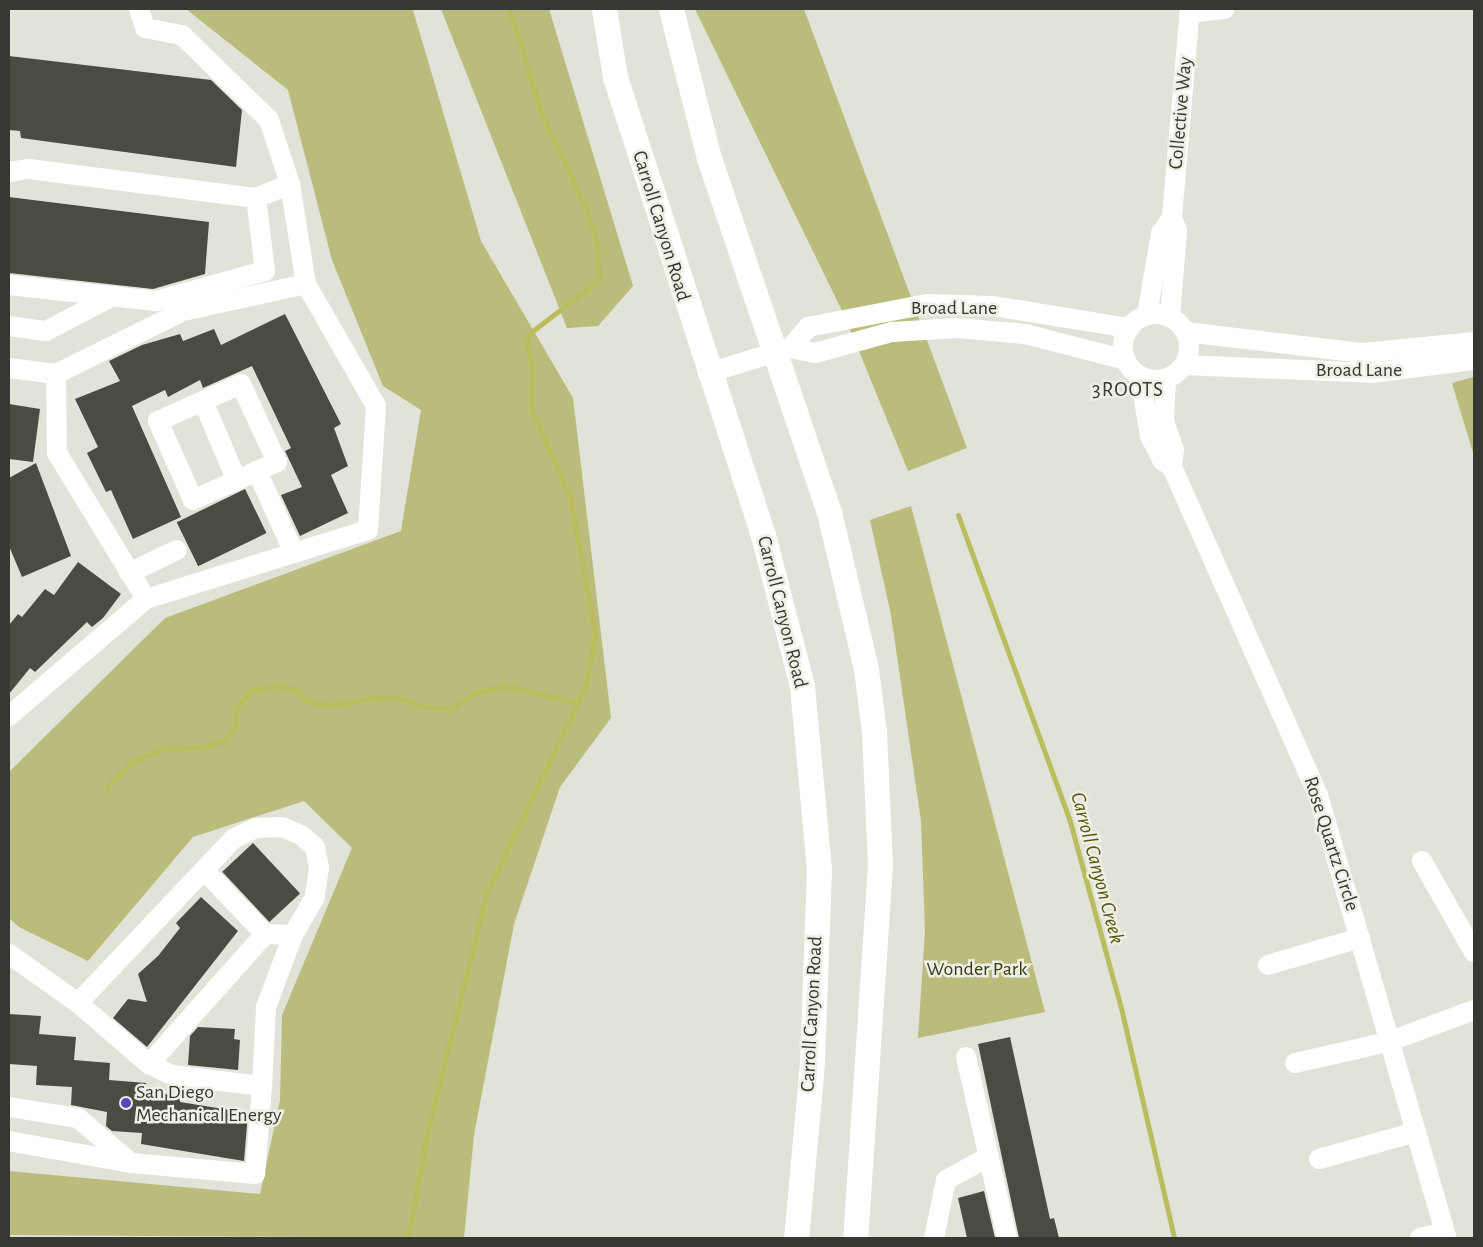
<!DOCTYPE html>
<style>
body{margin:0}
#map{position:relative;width:1483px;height:1247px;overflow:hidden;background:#e1e2d8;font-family:"Alegreya Sans",sans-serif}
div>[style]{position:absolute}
.green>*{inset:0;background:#b9bc7b}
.stream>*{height:5px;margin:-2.5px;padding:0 2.5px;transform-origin:2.5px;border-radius:2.5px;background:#babd5d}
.building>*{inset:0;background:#4b4b43;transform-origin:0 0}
.minor>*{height:20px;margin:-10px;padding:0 10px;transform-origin:10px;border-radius:10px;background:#fff}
.minor>.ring{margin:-10px;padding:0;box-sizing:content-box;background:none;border:20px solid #fff;border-radius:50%}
.major>*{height:25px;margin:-12.5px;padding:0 12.5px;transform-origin:12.5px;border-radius:12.5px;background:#fff}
.dots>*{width:14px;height:14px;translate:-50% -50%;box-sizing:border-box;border:2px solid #eeefe5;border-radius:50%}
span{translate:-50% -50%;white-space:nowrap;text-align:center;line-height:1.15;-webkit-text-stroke:5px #eeefe5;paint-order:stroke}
.street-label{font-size:20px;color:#373733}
.park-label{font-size:20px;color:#393a11}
.poi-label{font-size:20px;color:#373733}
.left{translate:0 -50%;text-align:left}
.neighbourhood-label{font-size:21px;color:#373733;letter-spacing:1px}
.water-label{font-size:21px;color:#56570e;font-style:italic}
.frame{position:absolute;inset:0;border:10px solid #373733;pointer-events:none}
</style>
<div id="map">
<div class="green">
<i style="clip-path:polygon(186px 9px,413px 10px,481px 241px,573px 398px,611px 718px,560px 787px,514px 924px,474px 1135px,464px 1238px,9px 1235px,9px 1171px,260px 1194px,280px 1100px,282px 1015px,352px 848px,304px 801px,193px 837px,88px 961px,19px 927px,9px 918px,9px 772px,165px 618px,401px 531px,421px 410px,383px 386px,332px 260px,288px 90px)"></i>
<i style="clip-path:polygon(441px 9px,549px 9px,633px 286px,598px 326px,567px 328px)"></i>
<i style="clip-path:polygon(695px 9px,804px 9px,967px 448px,908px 471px,845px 317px)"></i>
<i style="clip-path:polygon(1474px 377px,1474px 456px,1452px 383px)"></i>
<i style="clip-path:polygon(911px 506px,1045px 1012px,918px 1038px,925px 931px,921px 821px,891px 615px,870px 520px)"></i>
</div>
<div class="stream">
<i style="left:958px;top:515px;width:323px;rotate:69.9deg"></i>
<i style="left:1069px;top:818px;width:201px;rotate:74.7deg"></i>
<i style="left:1122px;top:1012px;width:232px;rotate:77deg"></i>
<i style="left:107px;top:787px;width:35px;rotate:-45deg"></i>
<i style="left:132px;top:762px;width:36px;rotate:-23deg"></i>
<i style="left:165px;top:748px;width:39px;rotate:-1deg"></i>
<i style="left:204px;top:747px;width:21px;rotate:-17deg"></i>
<i style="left:224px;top:741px;width:19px;rotate:-51deg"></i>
<i style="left:236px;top:726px;width:16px;rotate:-94deg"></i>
<i style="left:235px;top:710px;width:26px;rotate:-50deg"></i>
<i style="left:252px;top:690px;width:25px;rotate:-9deg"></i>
<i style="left:277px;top:686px;width:20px;rotate:11deg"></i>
<i style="left:297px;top:690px;width:13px;rotate:51deg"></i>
<i style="left:305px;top:700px;width:26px;rotate:13deg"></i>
<i style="left:330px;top:706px;width:43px;rotate:-10.8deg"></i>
<i style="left:372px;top:698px;width:29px"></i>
<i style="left:401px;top:698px;width:22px;rotate:22deg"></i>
<i style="left:421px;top:706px;width:30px;rotate:6deg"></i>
<i style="left:451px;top:709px;width:28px;rotate:-35deg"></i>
<i style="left:474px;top:693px;width:31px;rotate:-13deg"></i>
<i style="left:504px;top:686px;width:75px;rotate:12.4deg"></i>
<i style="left:408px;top:1238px;width:111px;rotate:-79.6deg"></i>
<i style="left:428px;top:1129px;width:242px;rotate:-76.1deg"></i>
<i style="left:486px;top:894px;width:232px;rotate:-64.4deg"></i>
<i style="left:586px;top:685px;width:53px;rotate:-80.2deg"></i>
<i style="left:595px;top:633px;width:138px;rotate:-100.4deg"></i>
<i style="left:570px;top:497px;width:97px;rotate:-113.7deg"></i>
<i style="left:531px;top:408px;width:40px;rotate:-88.6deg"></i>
<i style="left:532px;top:368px;width:33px;rotate:-101deg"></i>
<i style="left:526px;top:336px;width:92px;rotate:-37.5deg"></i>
<i style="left:599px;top:280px;width:36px;rotate:-93deg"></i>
<i style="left:597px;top:244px;width:40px;rotate:-108deg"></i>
<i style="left:585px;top:206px;width:98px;rotate:-115.3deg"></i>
<i style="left:543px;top:117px;width:113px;rotate:-107.5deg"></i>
</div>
<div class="building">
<i style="clip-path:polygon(9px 56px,211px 80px,242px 110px,236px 167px,21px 138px,20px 131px,9px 130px)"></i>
<i style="clip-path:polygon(9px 197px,209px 222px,205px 274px,153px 289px,9px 273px)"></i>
<i style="clip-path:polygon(285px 314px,341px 424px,334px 428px,348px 466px,331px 475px,348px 513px,300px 536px,281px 495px,302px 487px,285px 451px,291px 448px,252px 366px,203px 388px,200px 380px,168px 397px,165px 390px,132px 406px,181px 517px,133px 539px,111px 490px,106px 492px,87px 453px,98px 447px,75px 399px,120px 381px,109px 361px,142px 345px,180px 334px,183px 341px,214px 329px,221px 345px)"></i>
<i style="clip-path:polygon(9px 404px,40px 409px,33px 462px,9px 459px)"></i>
<i style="clip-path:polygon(36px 463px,71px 556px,22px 577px,9px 546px,9px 478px)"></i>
<i style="left:245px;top:489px;width:49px;height:76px;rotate:64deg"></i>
<i style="clip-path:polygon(78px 562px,121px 594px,103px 618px,92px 627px,87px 622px,35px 672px,30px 668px,9px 694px,9px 625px,18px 614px,22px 617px,45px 589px,54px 595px)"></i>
<i style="left:253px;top:843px;width:69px;height:42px;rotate:47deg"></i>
<i style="clip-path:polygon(201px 897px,238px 931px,147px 1047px,113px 1018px,128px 999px,147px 1002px,138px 974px,158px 956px,180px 928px,176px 923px)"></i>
<i style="clip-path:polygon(9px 1014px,41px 1016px,39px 1034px,76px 1037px,74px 1060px,110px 1063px,109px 1080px,146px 1083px,145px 1093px,180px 1095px,180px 1102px,248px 1113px,244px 1161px,141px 1144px,142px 1133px,112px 1131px,106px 1126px,107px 1112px,71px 1105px,72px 1087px,36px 1085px,37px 1066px,9px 1064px)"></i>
<i style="clip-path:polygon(198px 1027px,235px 1029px,234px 1039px,240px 1040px,238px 1070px,188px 1065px,190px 1036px)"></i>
<i style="clip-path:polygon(1010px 1037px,1050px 1219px,1054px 1218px,1059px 1238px,1019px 1238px,978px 1044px)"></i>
<i style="clip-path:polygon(984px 1191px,995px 1238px,967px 1238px,958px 1198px)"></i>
</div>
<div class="minor">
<i style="left:139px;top:9px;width:20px;rotate:72deg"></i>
<i style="left:145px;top:28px;width:38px;rotate:11deg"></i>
<i style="left:182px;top:35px;width:122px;rotate:44.3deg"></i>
<i style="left:269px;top:120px;width:67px;rotate:71.8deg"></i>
<i style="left:1190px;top:13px;width:35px;rotate:-7deg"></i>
<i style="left:9px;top:172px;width:20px;rotate:-9deg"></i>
<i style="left:29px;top:169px;width:229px;rotate:7.3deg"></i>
<i style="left:256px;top:198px;width:37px;rotate:-22deg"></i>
<i style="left:290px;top:184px;width:101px;rotate:80.9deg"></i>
<i style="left:306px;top:284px;width:126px;rotate:167.6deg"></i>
<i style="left:183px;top:311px;width:142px;rotate:153.6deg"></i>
<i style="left:56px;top:374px;width:47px;rotate:-172.7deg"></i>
<i style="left:9px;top:285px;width:148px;rotate:6.2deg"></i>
<i style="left:156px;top:301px;width:113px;rotate:-15.4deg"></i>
<i style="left:265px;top:271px;width:74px;rotate:-97deg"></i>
<i class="ring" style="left:1123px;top:314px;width:46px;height:46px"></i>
<i style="left:1147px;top:315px;width:83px;rotate:-80.3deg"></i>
<i style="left:1161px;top:233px;width:19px;rotate:-55deg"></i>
<i style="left:1170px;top:317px;width:86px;rotate:-85.3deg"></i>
<i style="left:1177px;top:231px;width:15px;rotate:-110deg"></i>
<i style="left:1172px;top:217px;width:209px;rotate:-85.1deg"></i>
<i style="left:9px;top:326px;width:37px;rotate:8deg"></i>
<i style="left:46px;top:331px;width:76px;rotate:-27.6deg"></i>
<i style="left:1186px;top:332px;width:178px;rotate:6.8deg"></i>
<i style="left:1363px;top:353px;width:112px;rotate:-5.7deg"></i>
<i style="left:790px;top:348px;width:25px;rotate:11deg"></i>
<i style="left:815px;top:353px;width:80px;rotate:-15.3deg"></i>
<i style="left:892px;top:332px;width:65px;rotate:-3.5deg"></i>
<i style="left:957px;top:328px;width:68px;rotate:5deg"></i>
<i style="left:1025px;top:334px;width:104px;rotate:14.4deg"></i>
<i style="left:1184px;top:365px;width:188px;rotate:2.4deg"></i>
<i style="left:1372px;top:373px;width:103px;rotate:-7.3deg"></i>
<i style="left:708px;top:373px;width:86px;rotate:-17deg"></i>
<i style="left:790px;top:348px;width:28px;rotate:-49deg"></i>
<i style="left:808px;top:327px;width:121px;rotate:-10.9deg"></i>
<i style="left:927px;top:304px;width:66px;rotate:1.7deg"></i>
<i style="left:993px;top:306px;width:138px;rotate:9.2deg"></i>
<i style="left:56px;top:374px;width:79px;rotate:89.3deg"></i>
<i style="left:57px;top:453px;width:171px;rotate:58.6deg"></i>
<i style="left:146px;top:599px;width:232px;rotate:-17.3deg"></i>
<i style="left:368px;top:530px;width:124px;rotate:-86.3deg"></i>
<i style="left:376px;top:406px;width:141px;rotate:-119.8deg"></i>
<i style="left:1140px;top:377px;width:60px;rotate:80.4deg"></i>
<i style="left:1150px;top:436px;width:27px;rotate:63deg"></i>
<i style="left:1162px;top:460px;width:12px;rotate:35deg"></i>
<i style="left:1172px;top:467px;width:359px;rotate:66deg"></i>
<i style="left:1318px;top:795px;width:461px;rotate:73.8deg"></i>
<i style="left:1166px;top:379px;width:41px;rotate:92.8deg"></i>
<i style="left:1164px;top:420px;width:32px;rotate:72deg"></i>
<i style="left:1174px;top:450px;width:17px;rotate:97deg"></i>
<i style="left:203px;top:401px;width:87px;rotate:67deg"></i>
<i style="left:257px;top:471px;width:22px;rotate:-24deg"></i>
<i style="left:277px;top:462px;width:86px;rotate:-114.8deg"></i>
<i style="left:241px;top:384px;width:91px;rotate:156deg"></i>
<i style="left:158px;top:421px;width:86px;rotate:66.1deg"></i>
<i style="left:193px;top:500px;width:70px;rotate:-24.4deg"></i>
<i style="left:257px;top:471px;width:90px;rotate:65.7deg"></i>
<i style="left:129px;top:573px;width:53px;rotate:-25.6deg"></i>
<i style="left:9px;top:716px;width:180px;rotate:-40.5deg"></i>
<i style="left:1422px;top:861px;width:105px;rotate:60.3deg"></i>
<i style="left:204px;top:870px;width:88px;rotate:46.4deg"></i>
<i style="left:9px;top:954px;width:85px;rotate:35.4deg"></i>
<i style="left:78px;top:1003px;width:94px;rotate:40.7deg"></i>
<i style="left:149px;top:1064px;width:25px;rotate:26deg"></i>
<i style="left:172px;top:1075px;width:91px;rotate:7deg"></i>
<i style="left:262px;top:1086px;width:88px;rotate:94.5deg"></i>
<i style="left:255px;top:1174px;width:124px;rotate:-174.9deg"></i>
<i style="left:131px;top:1163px;width:124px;rotate:-169.8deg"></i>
<i style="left:1268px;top:965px;width:96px;rotate:-16.4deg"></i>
<i style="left:78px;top:1003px;width:226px;rotate:-46.6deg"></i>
<i style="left:233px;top:839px;width:25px;rotate:-26deg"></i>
<i style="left:256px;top:828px;width:26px;rotate:-2deg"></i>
<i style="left:282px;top:827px;width:21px;rotate:23deg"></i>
<i style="left:301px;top:835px;width:18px;rotate:41deg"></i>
<i style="left:315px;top:847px;width:20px;rotate:79deg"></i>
<i style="left:319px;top:867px;width:30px;rotate:98deg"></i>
<i style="left:315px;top:897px;width:44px;rotate:120.1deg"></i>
<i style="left:293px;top:935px;width:28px;rotate:-178deg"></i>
<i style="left:265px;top:934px;width:174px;rotate:131.7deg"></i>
<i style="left:966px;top:1057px;width:186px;rotate:77.2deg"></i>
<i style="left:1295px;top:1063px;width:95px;rotate:-12.7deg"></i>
<i style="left:1388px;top:1042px;width:92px;rotate:-20.4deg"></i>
<i style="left:262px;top:1086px;width:79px;rotate:-87.1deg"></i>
<i style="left:266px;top:1007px;width:77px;rotate:-69.4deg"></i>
<i style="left:9px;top:1107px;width:70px;rotate:9.1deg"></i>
<i style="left:78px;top:1118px;width:70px;rotate:40.3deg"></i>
<i style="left:1319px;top:1159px;width:101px;rotate:-15.6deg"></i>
<i style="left:934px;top:1238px;width:59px;rotate:-78.3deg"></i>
<i style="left:946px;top:1180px;width:48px;rotate:-28.7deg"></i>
<i style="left:1420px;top:1238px;width:25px;rotate:-14deg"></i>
</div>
<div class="major">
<i style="left:604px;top:9px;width:69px;rotate:80.8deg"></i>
<i style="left:615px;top:77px;width:481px;rotate:72.1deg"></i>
<i style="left:763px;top:535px;width:156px;rotate:75.5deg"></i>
<i style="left:802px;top:686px;width:185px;rotate:84.7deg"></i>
<i style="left:819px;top:870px;width:193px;rotate:92.1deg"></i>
<i style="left:812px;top:1063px;width:176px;rotate:95.2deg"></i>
<i style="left:671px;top:9px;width:154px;rotate:75.7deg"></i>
<i style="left:709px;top:158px;width:374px;rotate:71.3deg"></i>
<i style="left:829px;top:512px;width:161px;rotate:76.7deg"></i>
<i style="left:866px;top:669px;width:64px;rotate:82.8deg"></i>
<i style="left:874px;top:732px;width:133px;rotate:87.4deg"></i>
<i style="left:880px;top:865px;width:374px;rotate:93.8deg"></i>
</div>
<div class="dots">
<i style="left:126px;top:1103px;background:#5844bc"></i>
</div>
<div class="street-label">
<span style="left:1181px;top:113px;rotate:-85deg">Collective Way</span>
<span style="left:661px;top:226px;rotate:73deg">Carroll Canyon Road</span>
<span style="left:954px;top:308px">Broad Lane</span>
<span style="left:1359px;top:370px">Broad Lane</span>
<span style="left:782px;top:612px;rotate:76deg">Carroll Canyon Road</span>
<span style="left:1331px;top:844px;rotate:72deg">Rose Quartz Circle</span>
<span style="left:812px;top:1014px;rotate:-87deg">Carroll Canyon Road</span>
</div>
<div class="park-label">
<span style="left:977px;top:969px">Wonder Park</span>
</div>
<div class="poi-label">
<span class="left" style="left:136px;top:1104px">San Diego<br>Mechanical Energy</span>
</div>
<div class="neighbourhood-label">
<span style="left:1128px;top:390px">3ROOTS</span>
</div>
<div class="water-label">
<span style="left:1097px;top:868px;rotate:75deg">Carroll Canyon Creek</span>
</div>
<div class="frame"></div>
</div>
